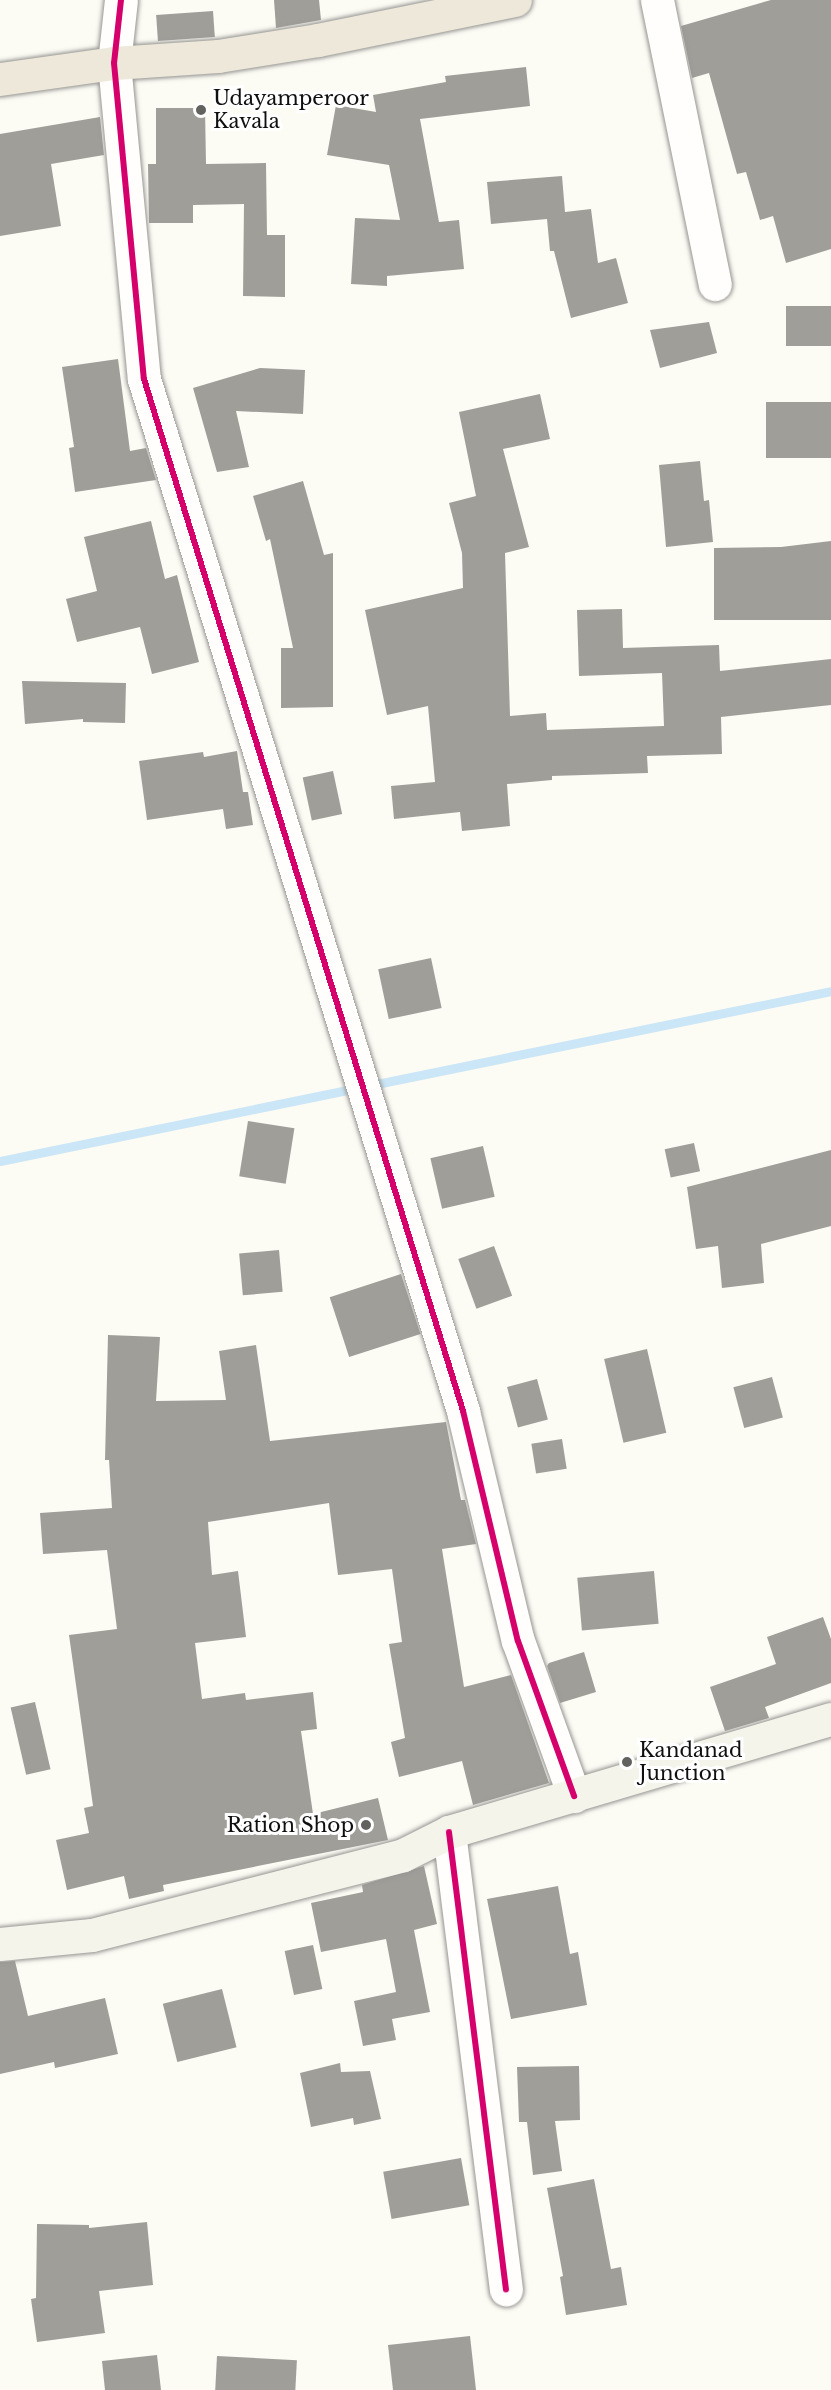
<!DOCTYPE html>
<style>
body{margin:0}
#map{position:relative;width:831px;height:2390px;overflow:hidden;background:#fcfbf4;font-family:"Libre Baskerville",serif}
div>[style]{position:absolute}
.stream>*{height:9px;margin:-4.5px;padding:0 4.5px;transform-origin:4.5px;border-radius:4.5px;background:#cbe6f6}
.building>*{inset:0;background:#a09e99;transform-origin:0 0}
.roads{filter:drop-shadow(0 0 2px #969592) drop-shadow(0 0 2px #969592)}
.minor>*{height:33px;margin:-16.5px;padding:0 16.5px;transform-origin:16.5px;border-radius:16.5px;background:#fffefd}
.tertiary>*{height:33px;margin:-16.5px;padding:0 16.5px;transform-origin:16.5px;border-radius:16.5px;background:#fffefd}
.secondary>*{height:33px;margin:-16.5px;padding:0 16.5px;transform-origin:16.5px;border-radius:16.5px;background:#f5f4eb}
.primary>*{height:33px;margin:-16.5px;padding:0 16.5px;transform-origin:16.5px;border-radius:16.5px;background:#ede8da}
.cycleway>*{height:6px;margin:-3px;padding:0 3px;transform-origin:3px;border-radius:3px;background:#d6006c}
.dots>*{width:16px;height:16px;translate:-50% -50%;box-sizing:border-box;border:3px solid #fff;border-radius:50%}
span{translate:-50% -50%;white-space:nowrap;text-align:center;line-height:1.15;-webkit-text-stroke:6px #fff;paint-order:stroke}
.poi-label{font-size:20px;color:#0f0f0f}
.left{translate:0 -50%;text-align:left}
.right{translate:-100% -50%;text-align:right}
</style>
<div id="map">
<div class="stream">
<i style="left:0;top:1161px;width:848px;rotate:-11.56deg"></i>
</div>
<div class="building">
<i style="clip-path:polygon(274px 0,319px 0,321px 20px,276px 28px)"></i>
<i style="clip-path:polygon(771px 0,831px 0,831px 249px,786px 263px,773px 216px,760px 220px,746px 172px,737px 174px,709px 73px,692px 78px,681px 26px)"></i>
<i style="left:213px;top:11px;width:26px;height:57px;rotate:86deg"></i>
<i style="clip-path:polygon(526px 67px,530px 106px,420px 119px,439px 222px,459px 220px,464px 269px,387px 276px,387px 286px,351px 284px,355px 218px,400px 220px,389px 165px,327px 155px,336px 105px,376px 112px,373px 95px,446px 82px,445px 76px)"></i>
<i style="clip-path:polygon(156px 108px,205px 108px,206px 164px,266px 163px,267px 235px,285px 235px,285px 297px,243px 296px,244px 204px,193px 205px,193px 223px,149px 223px,148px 164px,156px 164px)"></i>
<i style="clip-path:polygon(100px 117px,104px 155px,51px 164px,61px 226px,0 236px,0 134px)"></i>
<i style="clip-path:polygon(562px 176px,565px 212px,591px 209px,598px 263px,616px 258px,628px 303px,571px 318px,554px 251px,550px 251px,547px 219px,491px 224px,487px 182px)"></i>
<i style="left:831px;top:306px;width:40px;height:45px;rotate:90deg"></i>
<i style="clip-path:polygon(709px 322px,717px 353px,660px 368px,650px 330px)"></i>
<i style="clip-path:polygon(118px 359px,130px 451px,146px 448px,156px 480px,75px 492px,69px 448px,74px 447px,62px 367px)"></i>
<i style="clip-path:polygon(260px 368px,305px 370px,303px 414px,236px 411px,249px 467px,217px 472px,193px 388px)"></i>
<i style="clip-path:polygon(540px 394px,550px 439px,503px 449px,529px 547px,505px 553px,510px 716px,546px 713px,547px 730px,664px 726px,662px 673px,579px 676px,577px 610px,622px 609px,623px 648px,719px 645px,720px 671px,831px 659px,831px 705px,721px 717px,722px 754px,647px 756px,648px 773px,552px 776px,552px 780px,507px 784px,510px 826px,462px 831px,460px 812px,394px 819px,391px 786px,435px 782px,428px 706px,387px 715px,365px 610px,463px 588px,462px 553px,449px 503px,476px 496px,459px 412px)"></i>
<i style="left:831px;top:402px;width:56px;height:65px;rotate:90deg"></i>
<i style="clip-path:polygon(700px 461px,704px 501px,709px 500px,713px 542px,666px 547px,659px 465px)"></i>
<i style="clip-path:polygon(303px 481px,324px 555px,333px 553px,333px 707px,281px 708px,281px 648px,293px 648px,270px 539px,266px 541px,253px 496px)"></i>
<i style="clip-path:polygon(151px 521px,165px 579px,177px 575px,199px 662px,152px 674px,140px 627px,77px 642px,66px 599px,97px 591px,84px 537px)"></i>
<i style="clip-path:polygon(831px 541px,831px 620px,714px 620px,714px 548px,781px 547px)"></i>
<i style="clip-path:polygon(22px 681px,126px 683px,125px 723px,83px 722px,83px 719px,25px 724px)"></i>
<i style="clip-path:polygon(237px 751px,243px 792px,248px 792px,253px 825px,226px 829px,223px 809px,147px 820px,139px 761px,203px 752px,204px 757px)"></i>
<i style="left:333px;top:771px;width:44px;height:31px;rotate:78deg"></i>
<i style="left:431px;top:958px;width:51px;height:54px;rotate:78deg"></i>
<i style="left:248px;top:1121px;width:47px;height:56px;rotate:9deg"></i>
<i style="left:694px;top:1143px;width:29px;height:30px;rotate:78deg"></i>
<i style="left:483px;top:1146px;width:52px;height:54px;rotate:77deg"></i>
<i style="clip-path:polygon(831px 1150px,831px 1226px,761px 1244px,764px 1283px,722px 1288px,718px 1246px,696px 1249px,687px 1187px)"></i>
<i style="left:494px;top:1246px;width:53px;height:38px;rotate:70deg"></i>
<i style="left:279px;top:1250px;width:42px;height:40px;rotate:85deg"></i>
<i style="left:401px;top:1274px;width:63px;height:75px;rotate:72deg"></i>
<i style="clip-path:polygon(108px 1335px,160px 1337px,156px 1401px,226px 1400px,219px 1351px,256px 1345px,270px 1441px,446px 1422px,461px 1500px,465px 1500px,476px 1544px,442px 1549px,464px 1687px,511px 1675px,549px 1783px,473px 1805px,462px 1761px,399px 1777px,391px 1742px,405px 1738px,389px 1644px,402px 1642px,392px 1569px,338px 1575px,329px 1503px,208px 1522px,212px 1575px,238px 1571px,246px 1637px,195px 1643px,202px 1699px,245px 1693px,246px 1700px,313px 1692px,317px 1729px,301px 1731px,313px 1814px,378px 1798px,388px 1840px,163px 1885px,164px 1891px,129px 1899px,124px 1876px,67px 1890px,56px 1840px,89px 1833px,84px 1808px,93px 1806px,69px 1635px,117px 1629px,107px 1550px,43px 1554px,40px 1513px,112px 1508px,109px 1460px,105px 1460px)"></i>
<i style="left:647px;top:1349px;width:86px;height:44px;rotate:77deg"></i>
<i style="left:772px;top:1377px;width:42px;height:40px;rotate:75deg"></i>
<i style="left:537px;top:1379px;width:42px;height:31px;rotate:75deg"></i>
<i style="left:562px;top:1439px;width:30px;height:31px;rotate:81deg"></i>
<i style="left:654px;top:1571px;width:53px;height:77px;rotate:85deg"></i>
<i style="clip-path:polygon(823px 1617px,831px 1639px,831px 1683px,765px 1707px,769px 1718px,725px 1731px,710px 1687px,776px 1664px,767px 1637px)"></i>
<i style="clip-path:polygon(584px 1652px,596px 1692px,560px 1703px,547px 1666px,549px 1663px)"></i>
<i style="left:35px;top:1702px;width:69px;height:25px;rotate:77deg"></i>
<i style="clip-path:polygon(424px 1866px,437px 1924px,414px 1930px,430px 2012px,392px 2019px,396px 2040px,363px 2046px,354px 2001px,396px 1992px,386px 1939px,321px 1952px,311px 1903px,363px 1892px,362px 1885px)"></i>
<i style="clip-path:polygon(558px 1886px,570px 1954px,578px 1952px,587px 2005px,511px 2019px,487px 1899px)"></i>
<i style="left:313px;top:1945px;width:45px;height:29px;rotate:78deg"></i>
<i style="clip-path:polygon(15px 1961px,28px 2016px,105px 1998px,118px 2054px,55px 2068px,54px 2062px,0 2074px,0 1962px)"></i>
<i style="left:222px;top:1989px;width:60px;height:61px;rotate:76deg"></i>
<i style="clip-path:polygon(340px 2063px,341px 2072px,370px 2071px,381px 2119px,354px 2125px,353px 2118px,311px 2127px,300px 2073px)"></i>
<i style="clip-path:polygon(579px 2066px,580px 2120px,555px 2121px,562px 2171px,533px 2175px,527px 2122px,519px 2122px,517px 2067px)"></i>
<i style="left:461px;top:2158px;width:48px;height:79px;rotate:80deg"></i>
<i style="clip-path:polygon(594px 2179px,611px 2269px,621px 2267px,627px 2305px,566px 2315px,560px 2277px,563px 2276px,547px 2188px)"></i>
<i style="clip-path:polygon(147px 2222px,153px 2285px,99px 2291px,105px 2333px,37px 2342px,31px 2299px,36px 2298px,37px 2224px,89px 2225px,89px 2228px)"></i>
<i style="clip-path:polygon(470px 2336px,476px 2390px,393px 2390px,388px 2345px)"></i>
<i style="clip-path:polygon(157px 2355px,161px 2390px,105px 2390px,102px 2361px)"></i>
<i style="left:217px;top:2356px;width:80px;height:34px;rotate:3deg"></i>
</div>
<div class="roads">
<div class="minor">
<i style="left:657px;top:0;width:290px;rotate:78.5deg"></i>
<i style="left:114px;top:63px;width:317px;rotate:84.6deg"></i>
<i style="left:144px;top:379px;width:1080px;rotate:72.82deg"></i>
<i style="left:463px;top:1411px;width:236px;rotate:76.6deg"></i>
<i style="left:518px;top:1641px;width:165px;rotate:70.1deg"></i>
<i style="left:449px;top:1832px;width:461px;rotate:82.9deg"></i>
</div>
<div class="tertiary">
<i style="left:114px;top:63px;width:63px;rotate:-83.7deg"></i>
</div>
<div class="secondary">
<i style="left:0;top:1944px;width:92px;rotate:-5.6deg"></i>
<i style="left:92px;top:1935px;width:321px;rotate:-14.4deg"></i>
<i style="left:403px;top:1855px;width:51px;rotate:-26.6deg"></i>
<i style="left:449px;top:1832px;width:398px;rotate:-16.5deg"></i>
</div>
<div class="primary">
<i style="left:0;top:79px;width:115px;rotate:-8deg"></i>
<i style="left:114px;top:63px;width:104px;rotate:-3.9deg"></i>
<i style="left:218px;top:56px;width:101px;rotate:-9.1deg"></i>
<i style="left:318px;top:40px;width:201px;rotate:-11.5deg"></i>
</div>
</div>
<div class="cycleway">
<i style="left:121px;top:0;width:63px;rotate:96.3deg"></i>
<i style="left:114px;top:63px;width:317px;rotate:84.6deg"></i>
<i style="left:144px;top:379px;width:1080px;rotate:72.82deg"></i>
<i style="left:463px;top:1411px;width:236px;rotate:76.6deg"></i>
<i style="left:518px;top:1641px;width:165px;rotate:70.1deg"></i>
<i style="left:449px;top:1832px;width:461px;rotate:82.9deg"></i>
</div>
<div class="dots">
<i style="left:201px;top:110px;background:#62625f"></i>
<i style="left:627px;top:1762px;background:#62625f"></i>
<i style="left:366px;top:1825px;background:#62625f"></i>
</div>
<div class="poi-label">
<span class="left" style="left:213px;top:110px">Udayamperoor<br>Kavala</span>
<span class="left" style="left:639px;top:1762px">Kandanad<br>Junction</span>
<span class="right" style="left:354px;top:1825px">Ration Shop</span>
</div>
</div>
